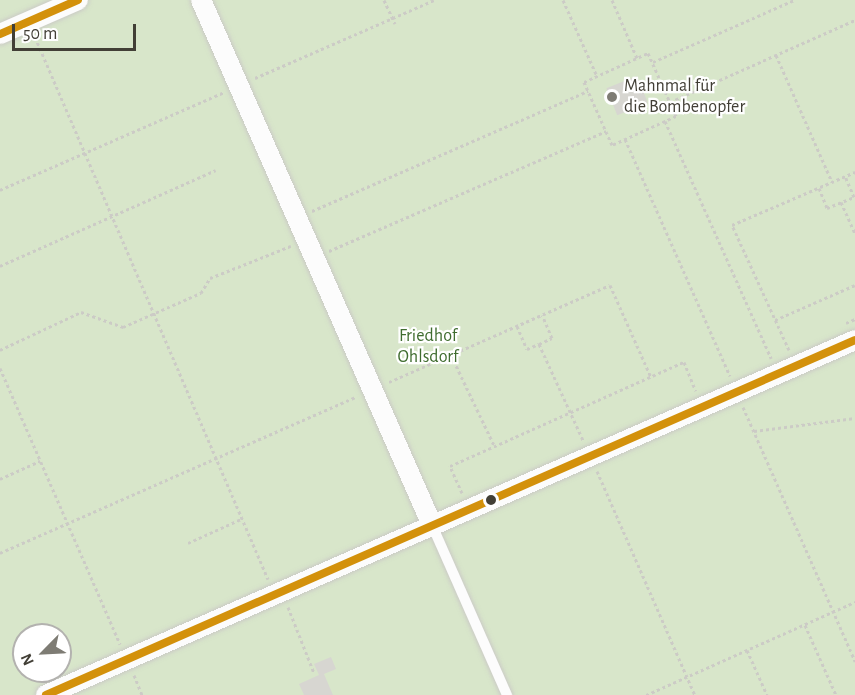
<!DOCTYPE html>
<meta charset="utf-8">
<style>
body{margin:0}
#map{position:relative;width:855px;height:695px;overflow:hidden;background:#edede8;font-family:"Alegreya Sans",sans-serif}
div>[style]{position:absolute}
.green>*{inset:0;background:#d8e6ca}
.building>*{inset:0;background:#d7d6d1;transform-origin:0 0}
.path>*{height:3px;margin-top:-1.5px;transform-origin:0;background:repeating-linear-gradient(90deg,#cccbc6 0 3px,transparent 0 6px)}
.roads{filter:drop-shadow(0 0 2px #cbcbc6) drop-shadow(0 0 2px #cbcbc6)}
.lane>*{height:10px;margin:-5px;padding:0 5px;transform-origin:5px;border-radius:5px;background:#fcfcfc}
.street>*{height:20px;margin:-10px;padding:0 10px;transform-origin:10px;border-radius:10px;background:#fcfcfc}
.bus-1>*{height:8px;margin:-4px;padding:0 4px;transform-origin:4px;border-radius:4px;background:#d3910b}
.dots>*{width:16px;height:16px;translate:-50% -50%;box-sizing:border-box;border:3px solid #fff;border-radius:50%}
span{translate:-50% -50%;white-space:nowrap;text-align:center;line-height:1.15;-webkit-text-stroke:4.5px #fff;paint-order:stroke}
.poi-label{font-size:18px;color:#423f36}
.left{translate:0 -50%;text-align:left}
.park-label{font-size:18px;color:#406d30}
.north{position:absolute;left:12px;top:623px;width:60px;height:60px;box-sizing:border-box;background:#fff;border:2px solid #b3b2af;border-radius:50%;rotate:246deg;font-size:16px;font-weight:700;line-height:24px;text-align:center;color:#423f36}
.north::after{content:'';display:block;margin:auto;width:21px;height:27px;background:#7e7c74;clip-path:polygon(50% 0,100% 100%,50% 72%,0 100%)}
.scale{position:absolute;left:12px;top:24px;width:124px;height:27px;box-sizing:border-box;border:3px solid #423f36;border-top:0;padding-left:8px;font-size:18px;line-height:21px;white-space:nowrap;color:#423f36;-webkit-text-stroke:4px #fff;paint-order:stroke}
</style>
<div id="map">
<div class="green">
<i style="clip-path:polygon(evenodd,0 0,855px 0,855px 695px,0 695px,0 0,24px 635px,60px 635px,60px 671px,24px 671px,24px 635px)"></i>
</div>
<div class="building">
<i style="left:637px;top:76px;width:29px;height:33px;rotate:68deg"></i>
<i style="clip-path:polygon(331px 657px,336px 669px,324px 674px,333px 695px,304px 695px,299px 684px,319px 675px,314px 664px)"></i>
</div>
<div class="path">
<i style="left:384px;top:0;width:26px;rotate:65deg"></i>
<i style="left:563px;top:0;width:83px;rotate:65.9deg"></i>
<i style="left:612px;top:0;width:63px;rotate:66.7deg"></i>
<i style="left:35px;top:37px;width:590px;rotate:66.74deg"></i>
<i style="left:648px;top:53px;width:69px;rotate:66deg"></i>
<i style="left:676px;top:116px;width:70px;rotate:155.6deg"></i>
<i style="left:612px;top:145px;width:69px;rotate:-114deg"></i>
<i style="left:584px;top:82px;width:70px;rotate:-24.4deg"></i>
<i style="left:776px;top:55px;width:139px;rotate:66.2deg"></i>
<i style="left:653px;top:62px;width:154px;rotate:-23.7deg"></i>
<i style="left:255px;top:78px;width:195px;rotate:-23.5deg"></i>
<i style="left:670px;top:102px;width:202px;rotate:-23.9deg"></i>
<i style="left:665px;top:121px;width:260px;rotate:65.9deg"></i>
<i style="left:625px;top:139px;width:259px;rotate:66.1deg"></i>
<i style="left:819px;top:188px;width:22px;rotate:68deg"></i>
<i style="left:827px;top:208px;width:29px;rotate:-22deg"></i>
<i style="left:854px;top:197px;width:23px;rotate:-113deg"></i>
<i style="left:0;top:190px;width:244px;rotate:-23.6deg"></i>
<i style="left:841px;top:202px;width:35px;rotate:66deg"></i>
<i style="left:312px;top:211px;width:301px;rotate:-23.5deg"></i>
<i style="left:329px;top:251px;width:302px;rotate:-23.4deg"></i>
<i style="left:0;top:266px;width:236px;rotate:-24deg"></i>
<i style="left:775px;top:320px;width:87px;rotate:-23.6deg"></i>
<i style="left:846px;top:323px;width:10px;rotate:-24deg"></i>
<i style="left:517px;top:326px;width:25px;rotate:67deg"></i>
<i style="left:527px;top:349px;width:13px;rotate:-23deg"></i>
<i style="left:539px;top:344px;width:14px;rotate:-25deg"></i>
<i style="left:552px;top:338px;width:25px;rotate:-113deg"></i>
<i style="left:539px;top:344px;width:106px;rotate:65.4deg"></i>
<i style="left:0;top:350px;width:89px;rotate:-25.1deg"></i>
<i style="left:81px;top:312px;width:45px;rotate:19.7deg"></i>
<i style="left:123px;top:327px;width:85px;rotate:-23.6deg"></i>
<i style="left:201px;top:293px;width:17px;rotate:-59deg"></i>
<i style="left:210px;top:278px;width:87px;rotate:-21.6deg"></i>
<i style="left:789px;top:350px;width:137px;rotate:-114.5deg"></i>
<i style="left:732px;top:225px;width:134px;rotate:-23.3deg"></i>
<i style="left:451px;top:355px;width:100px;rotate:64.5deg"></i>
<i style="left:0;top:368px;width:301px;rotate:66.5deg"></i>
<i style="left:389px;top:382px;width:241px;rotate:-23.7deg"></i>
<i style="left:610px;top:285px;width:101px;rotate:66deg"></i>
<i style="left:743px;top:407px;width:278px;rotate:66.2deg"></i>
<i style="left:754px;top:431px;width:102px;rotate:-7.3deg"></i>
<i style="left:597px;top:471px;width:244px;rotate:66.4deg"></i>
<i style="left:0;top:479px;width:44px;rotate:-24.2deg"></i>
<i style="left:462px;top:493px;width:30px;rotate:-114deg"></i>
<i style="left:450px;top:466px;width:256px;rotate:-24deg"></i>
<i style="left:684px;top:362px;width:31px;rotate:68deg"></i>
<i style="left:188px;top:543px;width:58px;rotate:-24.4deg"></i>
<i style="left:0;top:553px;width:388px;rotate:-23.7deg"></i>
<i style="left:288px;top:607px;width:71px;rotate:68.5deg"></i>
<i style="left:805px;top:625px;width:77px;rotate:66.1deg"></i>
<i style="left:747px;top:650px;width:49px;rotate:66deg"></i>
<i style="left:134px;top:675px;width:22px;rotate:68deg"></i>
<i style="left:646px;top:695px;width:229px;rotate:-24deg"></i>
</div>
<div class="roads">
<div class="lane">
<i style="left:432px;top:525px;width:186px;rotate:66.2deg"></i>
</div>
<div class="street">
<i style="left:201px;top:0;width:574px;rotate:66.25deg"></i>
<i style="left:0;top:34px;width:85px;rotate:-23.6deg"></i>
<i style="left:46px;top:695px;width:883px;rotate:-23.69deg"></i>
</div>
</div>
<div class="bus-1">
<i style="left:0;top:34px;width:85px;rotate:-23.6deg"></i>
<i style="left:46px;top:695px;width:883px;rotate:-23.69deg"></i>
</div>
<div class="dots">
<i style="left:612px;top:97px;background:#7e7c74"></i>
<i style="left:491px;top:500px;background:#423f36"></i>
</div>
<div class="poi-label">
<span class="left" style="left:624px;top:97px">Mahnmal für<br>die Bombenopfer</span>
</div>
<div class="park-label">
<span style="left:428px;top:347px">Friedhof<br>Ohlsdorf</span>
</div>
<div class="north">N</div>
<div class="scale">50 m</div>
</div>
